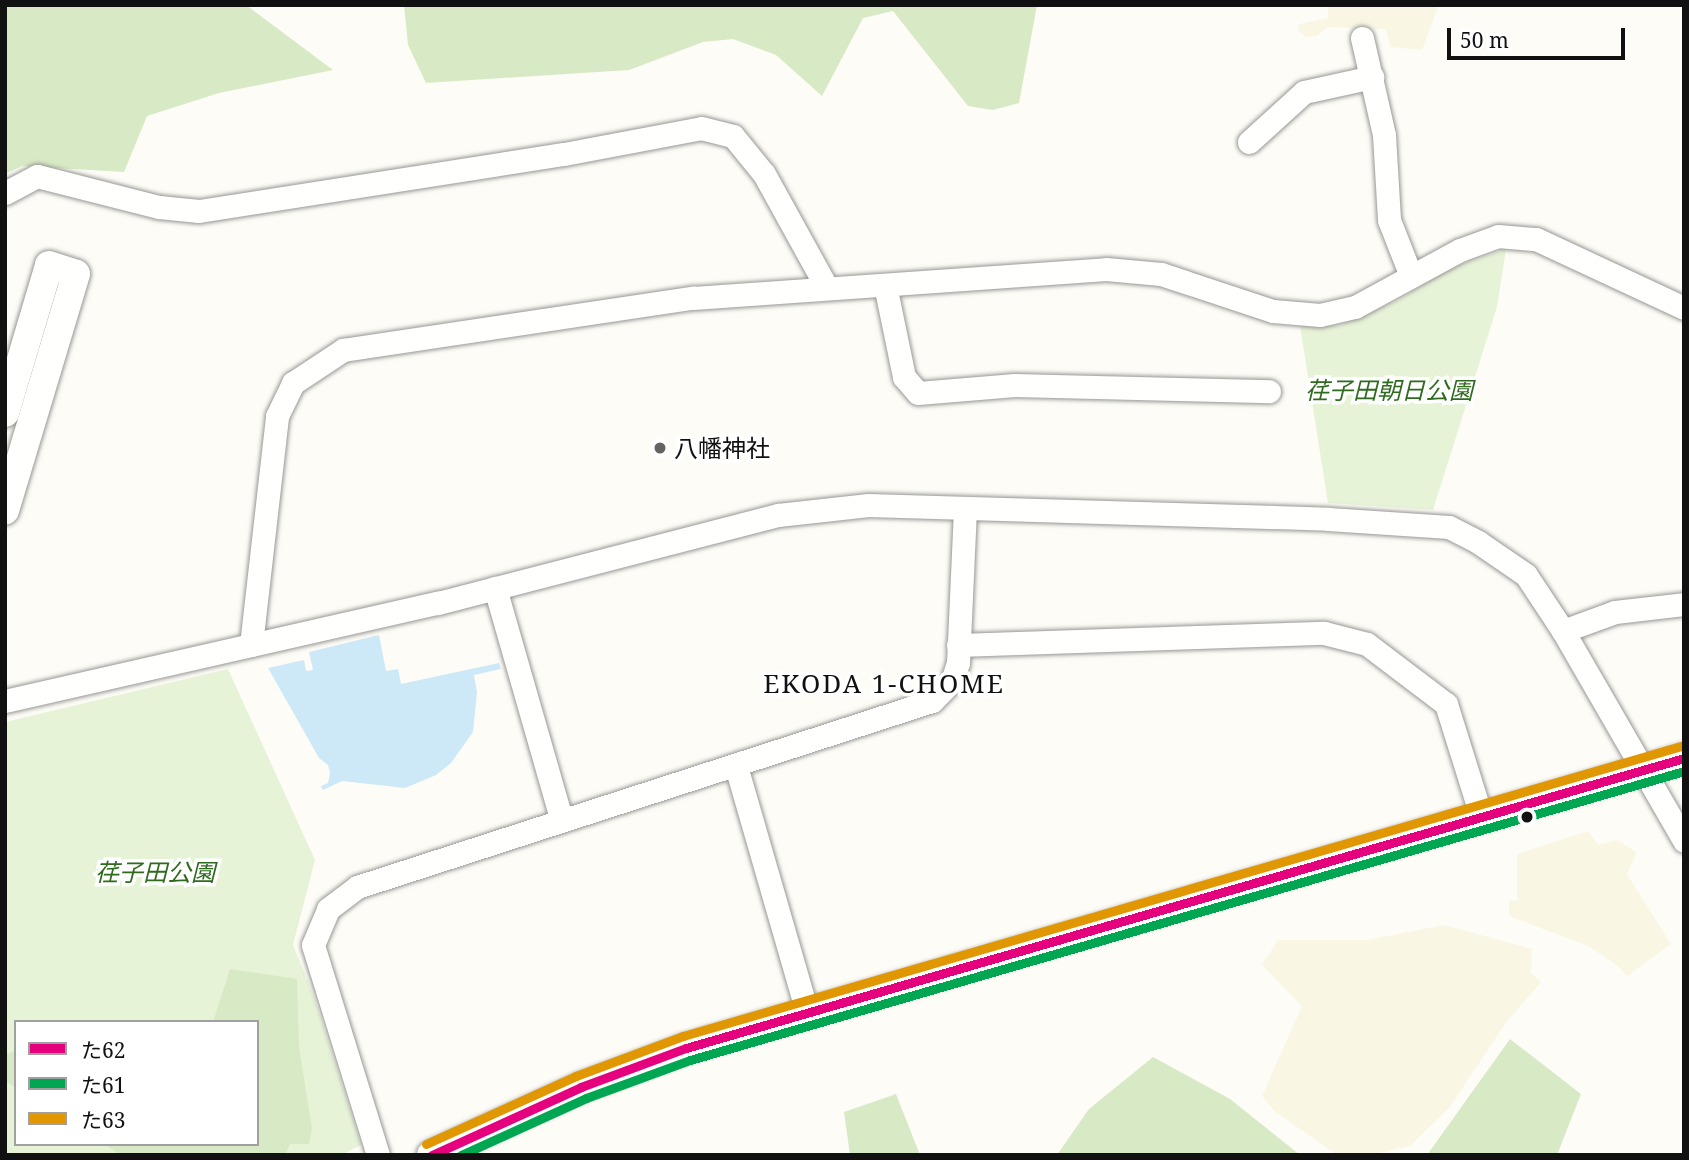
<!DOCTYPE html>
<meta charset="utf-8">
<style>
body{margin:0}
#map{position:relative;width:1689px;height:1160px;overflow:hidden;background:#fdfcf7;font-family:"Noto Serif","Noto Sans JP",serif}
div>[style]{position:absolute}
.farmland>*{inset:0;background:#f9f7e4}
.green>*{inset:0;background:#e7f3d7}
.forest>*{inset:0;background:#d8eac5}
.water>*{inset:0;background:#cde8f7}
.roads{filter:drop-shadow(0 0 2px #979795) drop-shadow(0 0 2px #979795)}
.minor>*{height:23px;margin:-11.5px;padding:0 11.5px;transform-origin:11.5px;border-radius:11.5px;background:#fffffe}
.tertiary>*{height:28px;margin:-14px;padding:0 14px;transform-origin:14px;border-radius:14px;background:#fffffe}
.bus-1>*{height:9px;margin:-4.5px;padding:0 4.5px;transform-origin:4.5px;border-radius:4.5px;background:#e5007d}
.bus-2>*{height:9px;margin:-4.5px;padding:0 4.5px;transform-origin:4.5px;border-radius:4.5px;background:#00a651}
.bus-3>*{height:9px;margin:-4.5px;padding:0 4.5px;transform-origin:4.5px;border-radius:4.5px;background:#e09702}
.dots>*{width:19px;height:19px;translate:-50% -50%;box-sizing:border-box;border:4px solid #fff;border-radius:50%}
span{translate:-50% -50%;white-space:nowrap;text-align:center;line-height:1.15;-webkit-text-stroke:7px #fff;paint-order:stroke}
.park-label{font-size:24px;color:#2f6b1f;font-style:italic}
.poi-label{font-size:24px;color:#111}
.left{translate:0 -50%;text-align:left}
.neighbourhood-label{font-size:26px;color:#111;letter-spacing:2px}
.frame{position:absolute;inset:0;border:7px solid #111;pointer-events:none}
.legend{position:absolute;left:14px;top:1020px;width:245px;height:126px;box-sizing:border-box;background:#fff;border:2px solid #a0a0a0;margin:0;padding:9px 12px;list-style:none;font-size:21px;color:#111}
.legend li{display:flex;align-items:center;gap:14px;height:35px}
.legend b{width:35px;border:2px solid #a0a0a0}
.scale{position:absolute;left:1447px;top:28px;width:178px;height:32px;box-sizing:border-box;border:4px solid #111;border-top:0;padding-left:9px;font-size:21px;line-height:24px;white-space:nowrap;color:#111;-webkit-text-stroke:5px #fff;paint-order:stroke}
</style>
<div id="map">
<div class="farmland">
<i style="clip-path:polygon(1328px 5px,1439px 5px,1422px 50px,1390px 47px,1386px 29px,1328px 27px,1318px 35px,1306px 37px,1298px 31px,1299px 24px,1328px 18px)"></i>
<i style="clip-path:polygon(1588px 831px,1598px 845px,1618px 840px,1637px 853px,1627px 874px,1671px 944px,1627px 976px,1618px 966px,1588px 946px,1509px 916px,1509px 900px,1517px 901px,1517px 854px)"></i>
<i style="clip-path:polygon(1444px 925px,1532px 949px,1531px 973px,1541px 982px,1505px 1024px,1450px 1107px,1410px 1146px,1370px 1155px,1337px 1155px,1274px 1111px,1262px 1096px,1302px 1006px,1262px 965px,1278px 940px,1367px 940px)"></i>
</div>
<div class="green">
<i style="clip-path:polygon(1506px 249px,1497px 307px,1433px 510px,1328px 503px,1300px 326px,1339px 326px,1399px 300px,1448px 269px)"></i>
<i style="clip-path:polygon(evenodd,228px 669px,315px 860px,293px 945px,314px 996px,361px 1145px,341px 1155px,5px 1155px,5px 722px,228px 669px,16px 1022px,257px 1022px,257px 1144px,16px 1144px,16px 1022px)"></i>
</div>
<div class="forest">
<i style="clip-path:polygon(5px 5px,246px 5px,333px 70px,219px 93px,147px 116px,124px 172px,22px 166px,5px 174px)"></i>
<i style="clip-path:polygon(404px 5px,1037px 5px,1019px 103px,993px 110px,968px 106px,893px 11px,863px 18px,822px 96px,776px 55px,733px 39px,703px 42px,629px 70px,426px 83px,408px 45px)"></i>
<i style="clip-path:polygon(230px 969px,297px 979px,299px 1047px,312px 1128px,309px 1144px,290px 1144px,285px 1155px,121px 1155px,104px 1144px,257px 1144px,257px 1022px,213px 1022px)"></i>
<i style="clip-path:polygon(1510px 1039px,1581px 1094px,1557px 1155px,1427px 1155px)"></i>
<i style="clip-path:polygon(16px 1050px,16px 1088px,5px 1081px,5px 1055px)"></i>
<i style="clip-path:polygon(1153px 1057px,1230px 1099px,1300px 1155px,1057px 1155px,1089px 1109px)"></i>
<i style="clip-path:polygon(896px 1094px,920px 1155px,850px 1155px,844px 1112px)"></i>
</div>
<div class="water">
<i style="clip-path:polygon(379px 635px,386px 671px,398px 669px,401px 684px,499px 663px,501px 669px,474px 675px,477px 692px,473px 732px,451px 763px,436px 775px,405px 788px,342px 781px,323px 790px,321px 786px,328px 783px,330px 773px,328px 765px,319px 758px,268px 668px,304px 660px,306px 671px,313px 670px,309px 652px)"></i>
</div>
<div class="roads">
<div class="minor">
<i style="left:1362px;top:38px;width:99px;rotate:77.2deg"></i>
<i style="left:1384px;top:135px;width:85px;rotate:86.6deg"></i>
<i style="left:1389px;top:220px;width:60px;rotate:68.6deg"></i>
<i style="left:1249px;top:142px;width:74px;rotate:-42.3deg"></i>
<i style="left:1304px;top:92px;width:70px;rotate:-12.4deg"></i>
<i style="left:5px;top:193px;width:36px;rotate:-28deg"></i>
<i style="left:37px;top:176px;width:126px;rotate:14.3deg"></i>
<i style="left:159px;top:207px;width:40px;rotate:5.7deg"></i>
<i style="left:199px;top:211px;width:369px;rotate:-8.9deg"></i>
<i style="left:564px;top:154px;width:139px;rotate:-10.7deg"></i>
<i style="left:701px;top:128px;width:33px;rotate:14deg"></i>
<i style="left:733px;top:136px;width:49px;rotate:50.8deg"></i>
<i style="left:764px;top:174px;width:130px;rotate:61.1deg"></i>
<i style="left:885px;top:285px;width:94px;rotate:78.3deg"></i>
<i style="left:904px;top:377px;width:21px;rotate:49deg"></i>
<i style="left:918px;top:393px;width:97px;rotate:-4.7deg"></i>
<i style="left:1015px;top:385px;width:254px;rotate:1.4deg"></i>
<i style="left:495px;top:588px;width:242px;rotate:74deg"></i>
<i style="left:1563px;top:631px;width:55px;rotate:-20.1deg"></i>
<i style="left:1615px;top:612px;width:69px;rotate:-6.6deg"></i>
<i style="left:251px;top:645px;width:230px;rotate:-83.5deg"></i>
<i style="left:277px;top:416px;width:37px;rotate:-64deg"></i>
<i style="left:293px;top:383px;width:60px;rotate:-33.4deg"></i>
<i style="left:343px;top:350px;width:354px;rotate:-8.5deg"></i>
<i style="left:693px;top:298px;width:414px;rotate:-4deg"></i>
<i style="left:1106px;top:269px;width:55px;rotate:5.2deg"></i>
<i style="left:1161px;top:274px;width:118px;rotate:18.3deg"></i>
<i style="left:1273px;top:311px;width:47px;rotate:4.9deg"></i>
<i style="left:1320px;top:315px;width:36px;rotate:-13deg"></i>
<i style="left:1355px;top:307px;width:119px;rotate:-28.5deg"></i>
<i style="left:1460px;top:250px;width:40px;rotate:-20.2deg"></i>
<i style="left:1498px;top:236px;width:38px;rotate:5deg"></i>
<i style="left:1536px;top:239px;width:163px;rotate:25deg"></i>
<i style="left:958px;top:645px;width:366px;rotate:-1.9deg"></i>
<i style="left:1324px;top:633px;width:44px;rotate:14.3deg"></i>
<i style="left:1367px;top:644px;width:99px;rotate:37.2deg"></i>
<i style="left:1446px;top:704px;width:117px;rotate:72.6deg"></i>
<i style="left:5px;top:701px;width:444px;rotate:-12.8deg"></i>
<i style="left:438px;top:603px;width:351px;rotate:-14.5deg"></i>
<i style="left:778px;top:515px;width:91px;rotate:-6.3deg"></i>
<i style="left:868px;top:505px;width:460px;rotate:1.7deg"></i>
<i style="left:1328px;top:519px;width:121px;rotate:3.8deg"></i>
<i style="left:1449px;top:527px;width:33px;rotate:27deg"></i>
<i style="left:1478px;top:542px;width:58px;rotate:34.5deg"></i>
<i style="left:1526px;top:575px;width:67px;rotate:56.5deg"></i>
<i style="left:1563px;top:631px;width:242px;rotate:60deg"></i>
<i style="left:736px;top:766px;width:256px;rotate:73.9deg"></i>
<i style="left:378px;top:1155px;width:220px;rotate:-107.2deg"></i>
<i style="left:313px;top:945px;width:39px;rotate:-67deg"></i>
<i style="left:328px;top:909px;width:36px;rotate:-37deg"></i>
<i style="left:357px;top:887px;width:604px;rotate:-17.93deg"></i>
<i style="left:932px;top:701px;width:28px;rotate:-45deg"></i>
<i style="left:952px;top:681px;width:19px;rotate:-72deg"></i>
<i style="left:958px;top:663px;width:155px;rotate:-87.4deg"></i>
</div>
<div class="tertiary">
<i style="left:5px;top:413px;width:154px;rotate:-73.4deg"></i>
<i style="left:49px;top:265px;width:28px;rotate:18deg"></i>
<i style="left:76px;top:274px;width:247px;rotate:106.7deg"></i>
<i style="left:431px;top:1155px;width:165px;rotate:-24.4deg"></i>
<i style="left:581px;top:1087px;width:112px;rotate:-20.4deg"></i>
<i style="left:686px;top:1048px;width:1039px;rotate:-16.2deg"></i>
</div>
</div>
<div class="bus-1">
<i style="left:432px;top:1155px;width:164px;rotate:-24.5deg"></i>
<i style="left:581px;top:1087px;width:112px;rotate:-20.4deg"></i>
<i style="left:686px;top:1048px;width:1039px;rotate:-16.2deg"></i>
</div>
<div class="bus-2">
<i style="left:461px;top:1155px;width:137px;rotate:-24.5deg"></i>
<i style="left:586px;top:1098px;width:111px;rotate:-20.1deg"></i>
<i style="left:690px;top:1060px;width:1035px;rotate:-16.21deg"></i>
</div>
<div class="bus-3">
<i style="left:426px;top:1144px;width:165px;rotate:-24.4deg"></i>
<i style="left:576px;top:1076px;width:114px;rotate:-20.5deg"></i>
<i style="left:683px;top:1036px;width:1039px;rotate:-16.2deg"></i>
</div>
<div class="dots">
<i style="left:660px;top:448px;background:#646362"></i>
<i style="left:1527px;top:817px;background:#111"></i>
</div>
<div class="park-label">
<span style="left:1389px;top:390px">荏子田朝日公園</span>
<span style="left:155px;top:872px">荏子田公園</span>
</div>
<div class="poi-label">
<span class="left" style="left:674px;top:448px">八幡神社</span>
</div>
<div class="neighbourhood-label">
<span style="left:884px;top:684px">EKODA 1-CHOME</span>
</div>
<div class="frame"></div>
<ul class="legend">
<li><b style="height:9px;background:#e5007d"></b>た62</li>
<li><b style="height:9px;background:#00a651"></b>た61</li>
<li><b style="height:9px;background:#e09702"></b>た63</li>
</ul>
<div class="scale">50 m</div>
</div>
